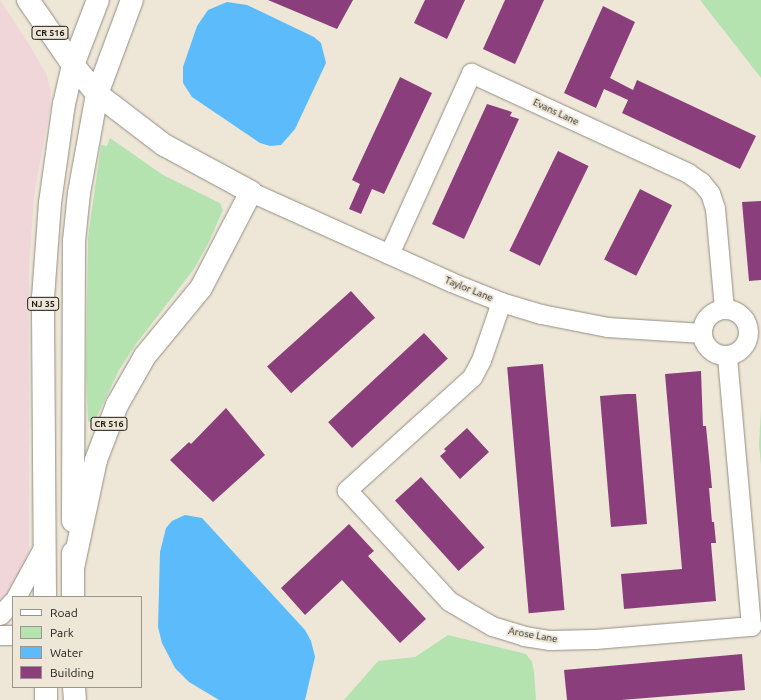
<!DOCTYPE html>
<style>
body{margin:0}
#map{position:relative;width:761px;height:700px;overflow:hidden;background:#eee7d8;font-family:Ubuntu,sans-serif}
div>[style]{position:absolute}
.commercial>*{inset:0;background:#f0d6d9}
.green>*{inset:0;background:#b5e3b0}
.water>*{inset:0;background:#5cbbfb}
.building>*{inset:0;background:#8a3f7c;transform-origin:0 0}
.roads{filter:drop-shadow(0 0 1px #948d80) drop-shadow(0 0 1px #948d80)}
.minor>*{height:19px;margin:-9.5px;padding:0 9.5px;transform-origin:9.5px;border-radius:9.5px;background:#fff}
.minor>.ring{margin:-9.5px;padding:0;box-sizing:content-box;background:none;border:19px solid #fff;border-radius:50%}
.major>*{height:22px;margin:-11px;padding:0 11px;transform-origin:11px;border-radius:11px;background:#fff}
.highway>*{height:22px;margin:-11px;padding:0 11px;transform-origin:11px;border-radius:11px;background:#fff}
span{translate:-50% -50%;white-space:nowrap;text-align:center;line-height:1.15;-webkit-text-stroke:4px #eee7d8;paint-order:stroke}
.shield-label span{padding:1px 3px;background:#eee7d8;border:1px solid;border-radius:3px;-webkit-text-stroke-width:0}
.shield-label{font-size:9px;color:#1e1c17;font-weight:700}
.street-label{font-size:10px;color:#1e1c17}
.legend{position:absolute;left:12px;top:596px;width:130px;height:92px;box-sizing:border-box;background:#eee7d8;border:1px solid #9b968b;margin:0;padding:5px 7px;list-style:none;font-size:12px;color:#1e1c17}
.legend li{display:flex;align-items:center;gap:8px;height:20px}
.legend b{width:20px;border:1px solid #9b968b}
</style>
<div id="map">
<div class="commercial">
<i style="clip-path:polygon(0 0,30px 46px,46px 73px,51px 91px,50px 109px,34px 196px,29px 269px,29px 551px,16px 588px,0 603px)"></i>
</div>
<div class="green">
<i style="clip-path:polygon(700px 0,761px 0,761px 78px)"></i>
<i style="clip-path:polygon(110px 138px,163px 175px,220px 203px,223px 210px,209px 242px,194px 269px,136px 344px,119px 370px,94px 423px,88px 421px,86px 373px,88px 237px,101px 145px,107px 146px)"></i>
<i style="clip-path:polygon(761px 409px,761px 465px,759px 445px)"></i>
<i style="clip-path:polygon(448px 635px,526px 654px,532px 662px,534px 672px,536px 700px,344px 700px,378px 661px,415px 657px)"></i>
</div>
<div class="water">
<i style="clip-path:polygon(227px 2px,247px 5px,314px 37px,321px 43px,326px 63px,295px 129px,281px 145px,270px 146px,260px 143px,192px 97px,183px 83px,183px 67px,197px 26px,208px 10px)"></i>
<i style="clip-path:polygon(185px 515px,202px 518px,305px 630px,311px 641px,315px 657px,305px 700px,219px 700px,189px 682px,175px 668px,162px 643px,158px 627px,160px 552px,166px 528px,172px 521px)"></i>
</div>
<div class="building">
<i style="clip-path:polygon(268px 0,353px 0,337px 29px)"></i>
<i style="clip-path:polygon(425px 0,465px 0,447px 39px,414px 23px)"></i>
<i style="clip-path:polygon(505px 0,544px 0,515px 64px,483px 49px)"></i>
<i style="clip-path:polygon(603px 6px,635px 22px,610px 78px,633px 90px,637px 80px,756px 136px,740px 169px,622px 113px,628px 100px,604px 89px,596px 108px,564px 93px)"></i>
<i style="clip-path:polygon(400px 77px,432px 93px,384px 194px,372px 189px,361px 214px,349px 209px,360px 184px,352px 180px)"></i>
<i style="clip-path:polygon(487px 104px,512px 112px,510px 116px,519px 119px,464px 239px,432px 224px)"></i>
<i style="left:558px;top:151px;width:34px;height:111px;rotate:26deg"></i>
<i style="left:640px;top:189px;width:36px;height:79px;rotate:27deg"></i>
<i style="clip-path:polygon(761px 201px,761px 280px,749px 281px,742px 202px)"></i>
<i style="left:351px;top:291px;width:36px;height:113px;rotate:48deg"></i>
<i style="left:424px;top:333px;width:35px;height:131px;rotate:47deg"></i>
<i style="left:543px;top:364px;width:247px;height:36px;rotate:85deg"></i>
<i style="clip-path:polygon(701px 371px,703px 426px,706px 426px,712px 488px,709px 488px,712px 522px,714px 522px,716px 543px,711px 543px,716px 601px,624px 609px,621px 574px,682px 569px,665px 374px)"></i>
<i style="clip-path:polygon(626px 394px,636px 394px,647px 524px,611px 527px,600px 396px)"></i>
<i style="clip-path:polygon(226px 408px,265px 455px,213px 502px,170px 460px,189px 442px,191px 444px)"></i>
<i style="clip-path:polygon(467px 428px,489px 452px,460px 479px,440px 456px,446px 451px,444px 449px)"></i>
<i style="left:421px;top:477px;width:95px;height:35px;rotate:48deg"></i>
<i style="clip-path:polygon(349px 524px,374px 551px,368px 556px,426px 619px,400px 643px,342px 580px,305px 615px,281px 588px)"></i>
<i style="clip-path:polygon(742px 654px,745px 690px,621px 700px,567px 700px,564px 670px)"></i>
</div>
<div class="roads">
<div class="minor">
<i style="left:251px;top:192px;width:219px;rotate:24.2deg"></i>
<i style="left:451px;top:282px;width:54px;rotate:21.8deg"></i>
<i style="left:501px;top:302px;width:42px;rotate:16.7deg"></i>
<i style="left:541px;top:314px;width:67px;rotate:11.1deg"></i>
<i style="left:607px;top:327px;width:95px;rotate:3.6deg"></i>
<i style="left:389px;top:254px;width:199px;rotate:-65.6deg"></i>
<i style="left:471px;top:73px;width:239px;rotate:24.7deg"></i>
<i style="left:688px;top:173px;width:16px;rotate:35deg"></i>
<i style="left:701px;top:182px;width:14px;rotate:51deg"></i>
<i style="left:710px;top:193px;width:16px;rotate:72deg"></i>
<i style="left:715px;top:208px;width:101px;rotate:84.9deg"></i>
<i style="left:501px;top:302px;width:61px;rotate:109deg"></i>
<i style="left:481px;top:360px;width:19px;rotate:118deg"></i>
<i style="left:472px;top:377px;width:169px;rotate:137.9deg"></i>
<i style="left:347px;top:490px;width:151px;rotate:47.4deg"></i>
<i style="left:449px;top:601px;width:50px;rotate:30.2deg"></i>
<i style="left:492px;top:626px;width:34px;rotate:17deg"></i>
<i style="left:524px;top:636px;width:26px;rotate:9deg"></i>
<i style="left:550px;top:640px;width:45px;rotate:-1.3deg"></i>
<i style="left:595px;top:639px;width:157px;rotate:-4.8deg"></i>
<i style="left:751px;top:626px;width:272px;rotate:-95.1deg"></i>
<i class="ring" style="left:702px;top:309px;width:27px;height:27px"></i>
<i style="left:16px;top:597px;width:58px;rotate:-61.2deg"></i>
<i style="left:0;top:615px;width:19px;rotate:-47deg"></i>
<i style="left:0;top:635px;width:13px"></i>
</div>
<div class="major">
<i style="left:28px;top:0;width:79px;rotate:55.3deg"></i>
<i style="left:73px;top:65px;width:38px;rotate:50deg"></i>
</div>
<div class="highway">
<i style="left:73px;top:521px;width:280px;rotate:-89.8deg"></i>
<i style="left:74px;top:241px;width:48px;rotate:-84.1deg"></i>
<i style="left:79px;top:193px;width:101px;rotate:-79.7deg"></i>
<i style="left:97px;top:94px;width:100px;rotate:-69.6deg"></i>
<i style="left:73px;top:568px;width:110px;rotate:-78deg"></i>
<i style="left:96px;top:460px;width:59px;rotate:-69.1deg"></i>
<i style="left:117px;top:405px;width:56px;rotate:-60.3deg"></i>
<i style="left:145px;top:356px;width:88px;rotate:-50.5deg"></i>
<i style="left:201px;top:288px;width:108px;rotate:-62.5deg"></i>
<i style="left:251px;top:192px;width:99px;rotate:-151.6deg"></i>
<i style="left:164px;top:145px;width:84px;rotate:-142.7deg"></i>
<i style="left:45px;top:597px;width:299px;rotate:-90.4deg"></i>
<i style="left:43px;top:298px;width:95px;rotate:-85.8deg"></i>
<i style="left:50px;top:203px;width:100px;rotate:-82deg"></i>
<i style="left:64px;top:104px;width:40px;rotate:-77deg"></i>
<i style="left:73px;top:65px;width:70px;rotate:-69deg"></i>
<i style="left:73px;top:597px;width:44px;rotate:-90deg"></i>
<i style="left:46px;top:687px;width:13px;rotate:90deg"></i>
<i style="left:74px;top:687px;width:13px;rotate:86deg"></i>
</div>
</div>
<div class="shield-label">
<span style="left:50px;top:33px">CR 516</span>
<span style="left:43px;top:304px">NJ 35</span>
<span style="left:109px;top:424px">CR 516</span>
</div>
<div class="street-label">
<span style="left:556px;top:112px;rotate:25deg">Evans Lane</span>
<span style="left:469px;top:289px;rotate:22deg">Taylor Lane</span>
<span style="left:533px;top:635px;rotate:10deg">Arose Lane</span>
</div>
<ul class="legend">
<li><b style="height:5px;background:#fff"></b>Road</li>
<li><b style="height:11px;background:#b5e3b0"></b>Park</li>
<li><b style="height:11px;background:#5cbbfb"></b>Water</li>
<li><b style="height:11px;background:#8a3f7c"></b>Building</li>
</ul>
</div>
